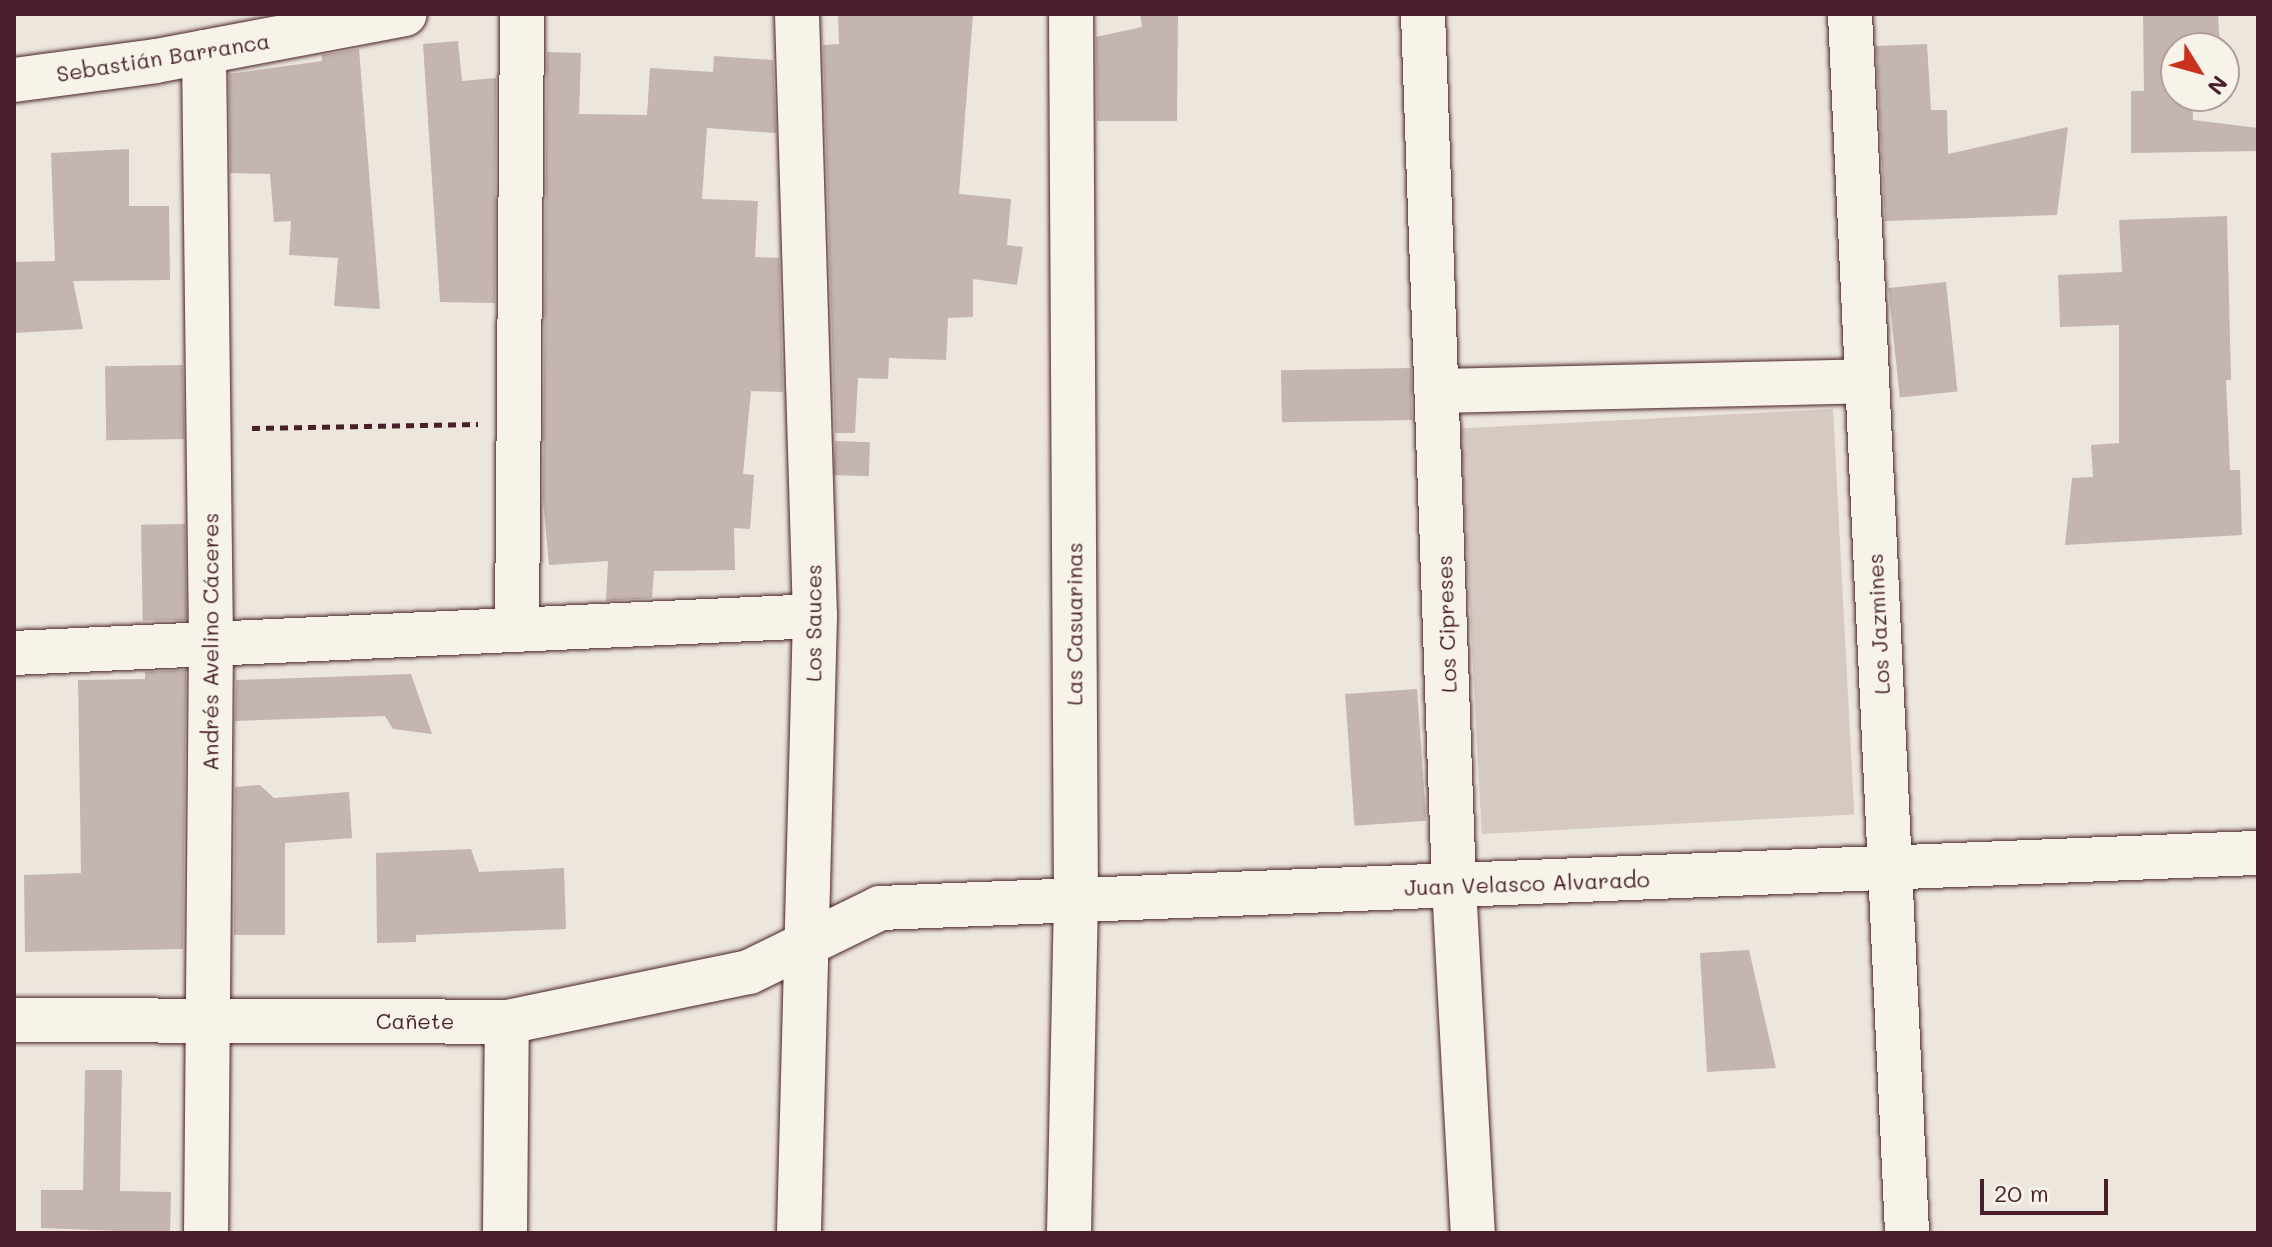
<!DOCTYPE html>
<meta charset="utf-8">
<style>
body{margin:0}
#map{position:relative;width:2272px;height:1247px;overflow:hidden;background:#ece6dd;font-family:Mali,sans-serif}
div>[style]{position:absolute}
.green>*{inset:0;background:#d5c9c2;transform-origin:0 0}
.building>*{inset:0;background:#c4b5b0;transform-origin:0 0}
.path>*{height:5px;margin-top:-2.5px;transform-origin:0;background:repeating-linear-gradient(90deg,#4a1f2b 0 8px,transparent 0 14px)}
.roads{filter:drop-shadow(0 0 2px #4a1f2b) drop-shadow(0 0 2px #4a1f2b)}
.minor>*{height:44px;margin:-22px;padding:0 22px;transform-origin:22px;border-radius:22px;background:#f7f3e8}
span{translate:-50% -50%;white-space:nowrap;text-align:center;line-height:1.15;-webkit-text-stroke:7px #f7f3e8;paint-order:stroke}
.street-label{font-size:22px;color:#4a1f2b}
.frame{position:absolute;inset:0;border:16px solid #4a1f2b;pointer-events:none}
.north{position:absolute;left:2160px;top:32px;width:80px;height:80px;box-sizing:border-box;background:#f7f3e8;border:2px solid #b29e9c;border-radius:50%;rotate:127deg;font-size:22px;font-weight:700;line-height:32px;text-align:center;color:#4a1f2b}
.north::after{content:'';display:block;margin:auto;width:28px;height:36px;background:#c8321e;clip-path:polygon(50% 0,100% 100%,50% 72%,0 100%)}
.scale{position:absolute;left:1980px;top:1179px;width:128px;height:36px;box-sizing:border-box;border:4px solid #4a1f2b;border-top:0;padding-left:10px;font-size:24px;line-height:28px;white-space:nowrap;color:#4a1f2b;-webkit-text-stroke:6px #f7f3e8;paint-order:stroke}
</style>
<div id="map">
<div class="green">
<i style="left:1833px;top:409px;width:406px;height:373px;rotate:87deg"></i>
</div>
<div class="building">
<i style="clip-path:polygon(838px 14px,973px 14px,959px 194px,1011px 199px,1007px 245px,1023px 247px,1017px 285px,973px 279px,973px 317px,948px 318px,946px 360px,889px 358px,888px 379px,858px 378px,855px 433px,835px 433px,823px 45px,839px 44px)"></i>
<i style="clip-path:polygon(1140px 14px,1178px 14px,1177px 121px,1097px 121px,1096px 37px,1142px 27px)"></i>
<i style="clip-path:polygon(2143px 14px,2218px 14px,2220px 48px,2176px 48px,2176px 96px,2192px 96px,2193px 120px,2258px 128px,2258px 151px,2131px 153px,2131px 91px,2144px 91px)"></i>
<i style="clip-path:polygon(458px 41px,462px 81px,496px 78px,495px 303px,440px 302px,423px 44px)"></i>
<i style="clip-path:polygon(1927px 44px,1931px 110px,1947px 110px,1948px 154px,2068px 127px,2057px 215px,1885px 221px,1876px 46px)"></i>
<i style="clip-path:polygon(359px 49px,380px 309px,334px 306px,338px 258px,289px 255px,291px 221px,274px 222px,270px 174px,230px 173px,229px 74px,322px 61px,322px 55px)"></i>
<i style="clip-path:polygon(547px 52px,581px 53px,579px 114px,647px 115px,650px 68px,713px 72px,714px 56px,773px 60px,776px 133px,707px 128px,702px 199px,758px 201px,755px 257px,779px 258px,783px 392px,751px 391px,743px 474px,754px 475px,750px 529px,734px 528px,735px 570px,654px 571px,652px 598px,606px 601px,608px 561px,549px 565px,543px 499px)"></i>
<i style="clip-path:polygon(129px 149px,129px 206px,169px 206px,170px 280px,73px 281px,83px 329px,14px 333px,14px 262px,55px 261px,51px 153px)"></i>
<i style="clip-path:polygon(2227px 216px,2231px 380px,2226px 380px,2230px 470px,2240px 470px,2242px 535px,2065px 545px,2072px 478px,2093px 477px,2091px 445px,2119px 443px,2119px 325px,2060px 327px,2058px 275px,2122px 272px,2119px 220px)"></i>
<i style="left:1946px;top:282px;width:110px;height:58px;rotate:84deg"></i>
<i style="left:183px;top:365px;width:74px;height:78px;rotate:89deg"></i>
<i style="left:1411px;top:368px;width:52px;height:130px;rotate:89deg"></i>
<i style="left:835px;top:441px;width:35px;height:34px;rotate:2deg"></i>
<i style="left:185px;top:524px;width:96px;height:44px;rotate:89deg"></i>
<i style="clip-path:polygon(186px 670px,183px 949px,25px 952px,24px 875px,81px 873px,78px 680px,145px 679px,145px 672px)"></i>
<i style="clip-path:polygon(411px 674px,432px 734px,393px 729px,385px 716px,235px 721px,236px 680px)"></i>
<i style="left:1417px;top:689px;width:132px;height:72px;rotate:86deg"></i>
<i style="clip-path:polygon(260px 785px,274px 798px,349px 792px,352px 838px,285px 843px,285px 935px,234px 935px,235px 787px)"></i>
<i style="clip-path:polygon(471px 849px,479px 872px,564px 868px,566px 929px,416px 935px,416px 942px,377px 943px,376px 853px)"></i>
<i style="clip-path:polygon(1749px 950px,1776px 1068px,1707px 1072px,1700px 953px)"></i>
<i style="clip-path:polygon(85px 1070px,122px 1070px,120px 1191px,171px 1192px,170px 1233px,41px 1228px,41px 1190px,83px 1190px)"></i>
</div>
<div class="path">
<i style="left:252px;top:428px;width:226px;rotate:-1deg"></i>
</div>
<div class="roads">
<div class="minor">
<i style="left:797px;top:14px;width:602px;rotate:88.29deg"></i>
<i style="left:815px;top:616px;width:617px;rotate:91.49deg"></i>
<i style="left:1423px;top:14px;width:873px;rotate:87.96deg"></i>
<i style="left:1454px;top:886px;width:348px;rotate:86.9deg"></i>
<i style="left:1850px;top:14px;width:1220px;rotate:87.32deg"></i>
<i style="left:204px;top:52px;width:588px;rotate:89.32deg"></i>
<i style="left:211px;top:640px;width:593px;rotate:90.48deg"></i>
<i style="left:14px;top:80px;width:143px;rotate:-7.6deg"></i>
<i style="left:156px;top:61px;width:253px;rotate:-10.7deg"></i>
<i style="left:1439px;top:391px;width:428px;rotate:-1.3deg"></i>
<i style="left:517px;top:626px;width:612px;rotate:-89.53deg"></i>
<i style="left:14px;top:653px;width:802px;rotate:-2.64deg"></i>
<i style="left:14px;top:1020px;width:493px;rotate:0.2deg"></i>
<i style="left:507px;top:1022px;width:247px;rotate:-11.7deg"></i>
<i style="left:749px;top:972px;width:146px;rotate:-26deg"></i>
<i style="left:880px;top:908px;width:1379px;rotate:-2.29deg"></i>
<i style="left:505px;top:1233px;width:211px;rotate:-89.5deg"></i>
<i style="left:1069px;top:1233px;width:331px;rotate:-88.8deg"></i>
<i style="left:1076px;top:902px;width:888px;rotate:-90.32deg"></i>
</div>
</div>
<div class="street-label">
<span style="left:163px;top:57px;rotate:-9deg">Sebastián Barranca</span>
<span style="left:813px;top:623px;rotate:-90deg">Los Sauces</span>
<span style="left:1074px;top:624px;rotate:-90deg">Las Casuarinas</span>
<span style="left:1446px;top:624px;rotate:-92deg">Los Cipreses</span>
<span style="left:1878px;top:624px;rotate:-93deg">Los Jazmines</span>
<span style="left:210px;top:642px;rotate:-90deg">Andrés Avelino Cáceres</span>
<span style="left:1527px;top:883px;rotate:-2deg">Juan Velasco Alvarado</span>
<span style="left:415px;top:1021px">Cañete</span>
</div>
<div class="frame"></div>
<div class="north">N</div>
<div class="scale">20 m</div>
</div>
